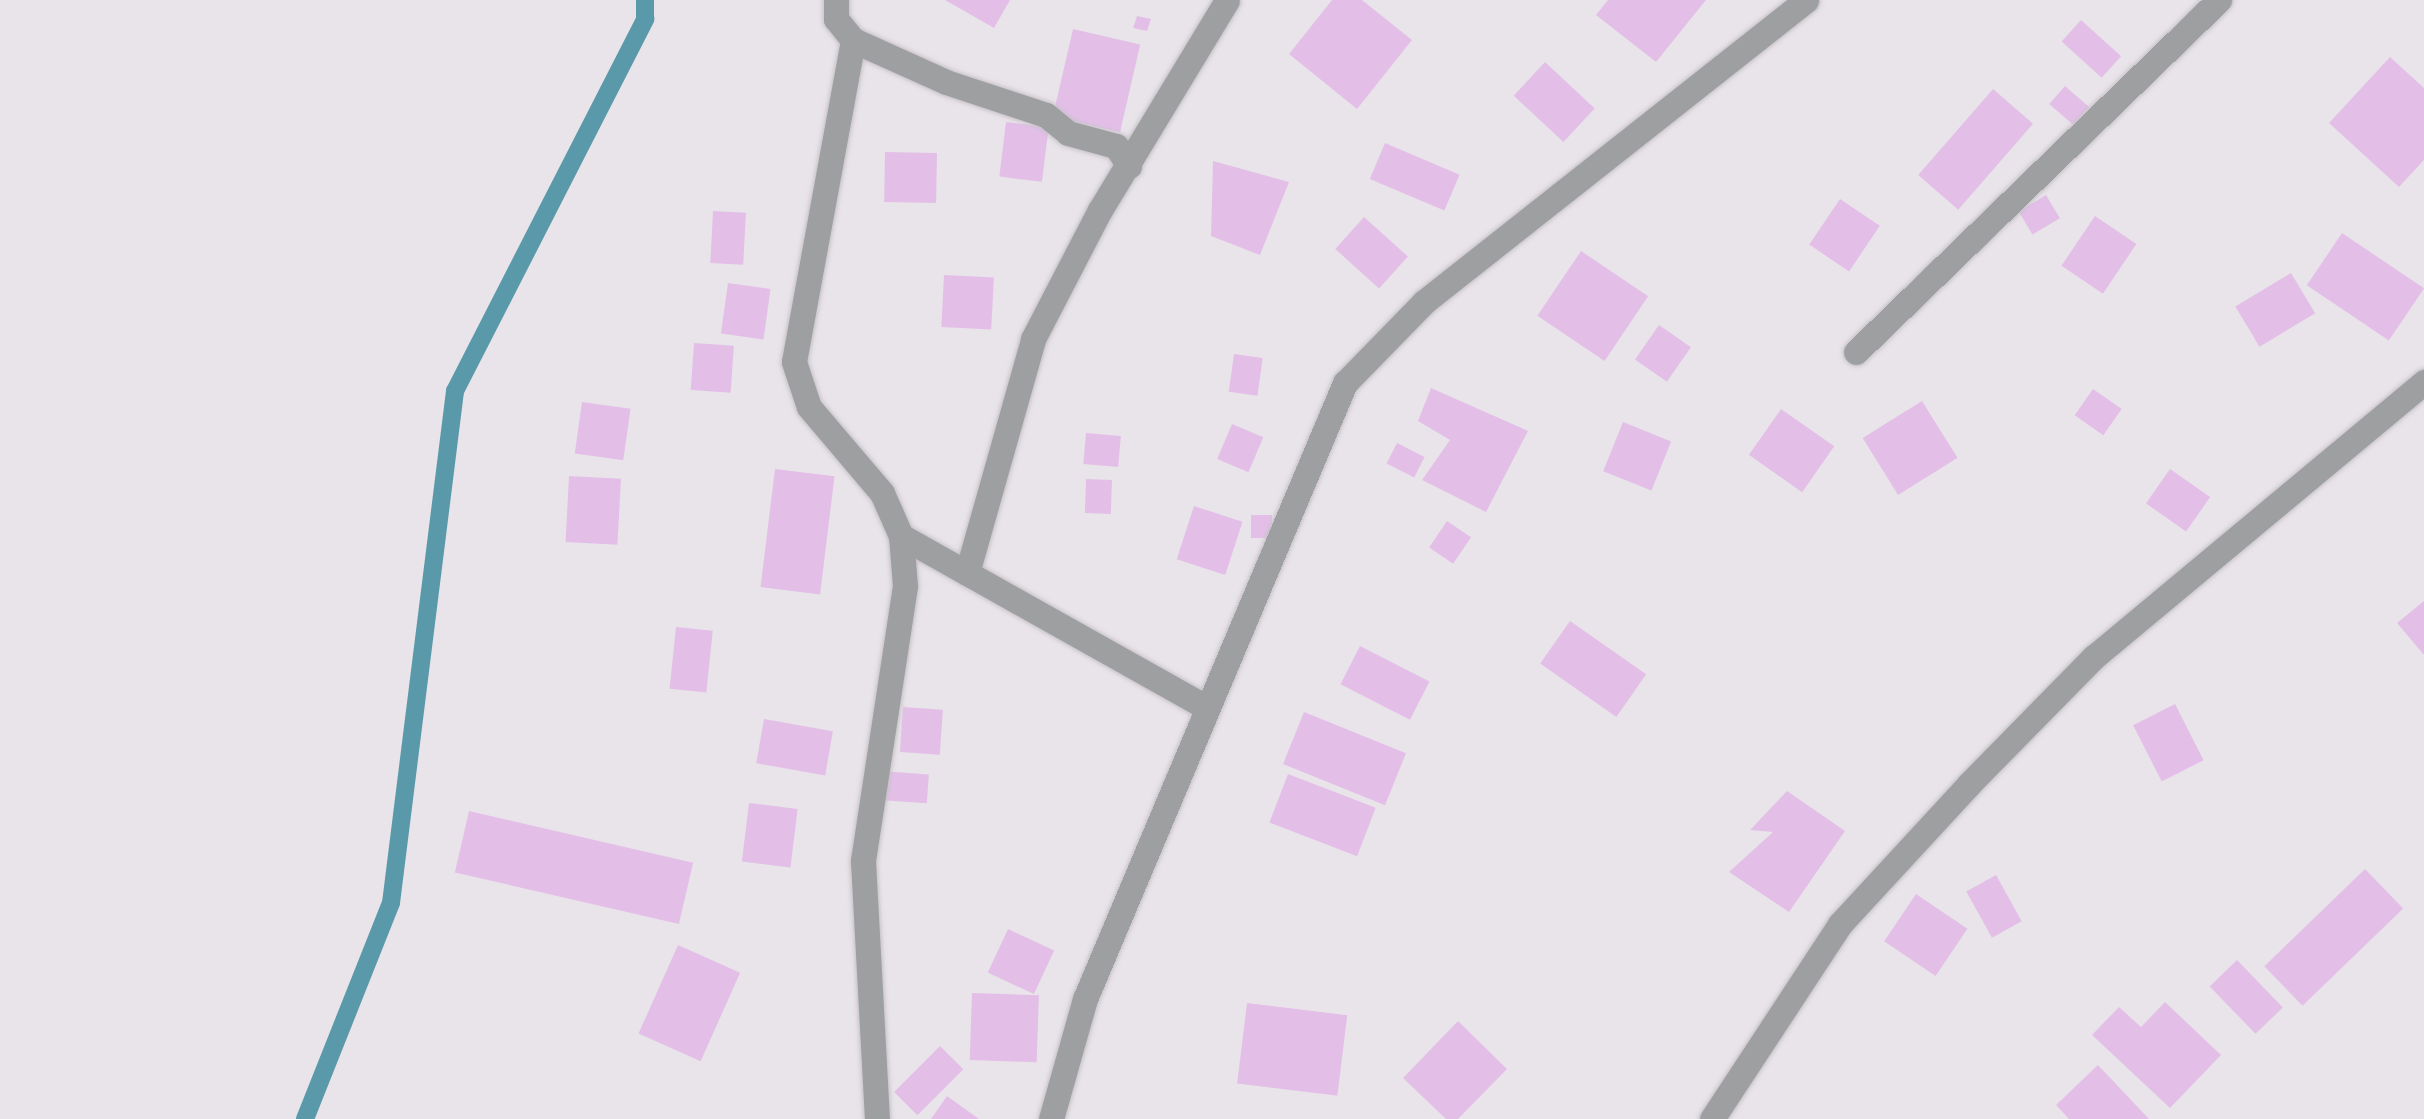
<!DOCTYPE html>
<style>
body{margin:0}
#map{position:relative;width:2424px;height:1119px;overflow:hidden;background:#e9e4ea;font-family:"Work Sans",sans-serif}
div>[style]{position:absolute}
.stream>*{height:18px;margin:-9px;padding:0 9px;transform-origin:9px;border-radius:9px;background:#5a99a9}
.building>*{inset:0;background:#e3bfe8;transform-origin:0 0}
.roads{filter:drop-shadow(0 0 2px #c7c2c8) drop-shadow(0 0 2px #c7c2c8)}
.minor>*{height:25px;margin:-12.5px;padding:0 12.5px;transform-origin:12.5px;border-radius:12.5px;background:#9d9fa1}
span{translate:-50% -50%;white-space:nowrap;text-align:center;line-height:1.15;-webkit-text-stroke:8px #fff;paint-order:stroke}
</style>
<div id="map">
<div class="stream">
<i style="left:305px;top:1119px;width:232px;rotate:-68.3deg"></i>
<i style="left:391px;top:903px;width:516px;rotate:-82.87deg"></i>
<i style="left:455px;top:391px;width:418px;rotate:-62.9deg"></i>
<i style="left:645px;top:19px;width:19px;rotate:-90deg"></i>
</div>
<div class="building">
<i style="clip-path:polygon(945px 0,1010px 0,994px 28px)"></i>
<i style="clip-path:polygon(1332px 0,1362px 0,1412px 40px,1357px 109px,1289px 54px)"></i>
<i style="clip-path:polygon(1608px 0,1706px 0,1656px 62px,1596px 15px)"></i>
<i style="clip-path:polygon(1137px 16px,1151px 19px,1147px 31px,1133px 28px)"></i>
<i style="left:2081px;top:20px;width:54px;height:29px;rotate:42deg"></i>
<i style="left:1073px;top:29px;width:69px;height:90px;rotate:13deg"></i>
<i style="clip-path:polygon(2390px 57px,2424px 88px,2424px 160px,2399px 187px,2329px 123px)"></i>
<i style="left:1545px;top:62px;width:68px;height:46px;rotate:43deg"></i>
<i style="left:2065px;top:86px;width:32px;height:24px;rotate:41deg"></i>
<i style="left:1993px;top:89px;width:53px;height:114px;rotate:41deg"></i>
<i style="left:1006px;top:122px;width:43px;height:55px;rotate:7deg"></i>
<i style="left:1385px;top:143px;width:81px;height:39px;rotate:23deg"></i>
<i style="left:885px;top:152px;width:52px;height:50px;rotate:1deg"></i>
<i style="clip-path:polygon(1213px 161px,1289px 182px,1260px 255px,1211px 236px)"></i>
<i style="left:2046px;top:195px;width:27px;height:32px;rotate:59deg"></i>
<i style="left:1840px;top:199px;width:48px;height:55px;rotate:34deg"></i>
<i style="left:713px;top:211px;width:33px;height:52px;rotate:3deg"></i>
<i style="left:2095px;top:216px;width:50px;height:60px;rotate:34deg"></i>
<i style="left:1364px;top:217px;width:59px;height:43px;rotate:42deg"></i>
<i style="left:2342px;top:233px;width:99px;height:63px;rotate:34deg"></i>
<i style="left:1581px;top:251px;width:81px;height:78px;rotate:34deg"></i>
<i style="left:2291px;top:273px;width:47px;height:65px;rotate:59deg"></i>
<i style="left:944px;top:275px;width:50px;height:52px;rotate:3deg"></i>
<i style="left:728px;top:283px;width:43px;height:51px;rotate:8deg"></i>
<i style="left:1659px;top:325px;width:39px;height:42px;rotate:35deg"></i>
<i style="left:694px;top:343px;width:40px;height:47px;rotate:4deg"></i>
<i style="left:1234px;top:354px;width:29px;height:38px;rotate:8deg"></i>
<i style="clip-path:polygon(1431px 388px,1528px 431px,1486px 512px,1422px 480px,1450px 440px,1418px 421px)"></i>
<i style="left:2093px;top:389px;width:35px;height:32px;rotate:35deg"></i>
<i style="left:1922px;top:401px;width:67px;height:70px;rotate:58deg"></i>
<i style="left:582px;top:402px;width:49px;height:52px;rotate:8deg"></i>
<i style="left:1781px;top:409px;width:65px;height:56px;rotate:35deg"></i>
<i style="left:1623px;top:422px;width:52px;height:53px;rotate:22deg"></i>
<i style="left:1232px;top:424px;width:34px;height:38px;rotate:23deg"></i>
<i style="left:1086px;top:433px;width:35px;height:31px;rotate:5deg"></i>
<i style="left:1397px;top:443px;width:31px;height:23px;rotate:27deg"></i>
<i style="left:775px;top:469px;width:60px;height:119px;rotate:7deg"></i>
<i style="left:2170px;top:469px;width:49px;height:42px;rotate:35deg"></i>
<i style="left:569px;top:476px;width:52px;height:66px;rotate:3deg"></i>
<i style="left:1086px;top:479px;width:26px;height:34px;rotate:2deg"></i>
<i style="left:1194px;top:506px;width:51px;height:56px;rotate:18deg"></i>
<i style="left:1251px;top:515px;width:21px;height:23px"></i>
<i style="left:1447px;top:521px;width:29px;height:32px;rotate:34deg"></i>
<i style="clip-path:polygon(2424px 601px,2424px 655px,2397px 623px)"></i>
<i style="left:1570px;top:621px;width:93px;height:52px;rotate:35deg"></i>
<i style="left:676px;top:627px;width:37px;height:62px;rotate:6deg"></i>
<i style="left:1360px;top:646px;width:78px;height:43px;rotate:27deg"></i>
<i style="left:2175px;top:704px;width:63px;height:47px;rotate:63deg"></i>
<i style="left:903px;top:707px;width:40px;height:45px;rotate:4deg"></i>
<i style="left:1304px;top:712px;width:110px;height:56px;rotate:22deg"></i>
<i style="left:764px;top:719px;width:70px;height:45px;rotate:10deg"></i>
<i style="left:880px;top:771px;width:49px;height:29px;rotate:4deg"></i>
<i style="left:1288px;top:774px;width:94px;height:52px;rotate:21deg"></i>
<i style="clip-path:polygon(1787px 791px,1845px 831px,1789px 912px,1729px 872px,1773px 832px,1750px 830px)"></i>
<i style="left:749px;top:803px;width:49px;height:59px;rotate:7deg"></i>
<i style="left:469px;top:811px;width:230px;height:63px;rotate:13deg"></i>
<i style="left:2365px;top:869px;width:55px;height:140px;rotate:46deg"></i>
<i style="left:1996px;top:875px;width:53px;height:34px;rotate:61deg"></i>
<i style="left:1916px;top:894px;width:62px;height:57px;rotate:34deg"></i>
<i style="left:1008px;top:929px;width:51px;height:48px;rotate:25deg"></i>
<i style="left:678px;top:945px;width:68px;height:97px;rotate:24deg"></i>
<i style="left:2237px;top:960px;width:66px;height:38px;rotate:46deg"></i>
<i style="left:972px;top:993px;width:67px;height:67px;rotate:2deg"></i>
<i style="clip-path:polygon(2165px 1002px,2221px 1055px,2170px 1108px,2092px 1035px,2119px 1007px,2141px 1027px)"></i>
<i style="left:1247px;top:1003px;width:101px;height:81px;rotate:7deg"></i>
<i style="clip-path:polygon(1458px 1021px,1507px 1069px,1458px 1119px,1446px 1119px,1403px 1078px)"></i>
<i style="left:940px;top:1046px;width:33px;height:65px;rotate:45deg"></i>
<i style="clip-path:polygon(2098px 1065px,2149px 1119px,2069px 1119px,2056px 1105px)"></i>
<i style="clip-path:polygon(947px 1096px,979px 1119px,931px 1119px)"></i>
</div>
<div class="roads">
<div class="minor">
<i style="left:836px;top:0;width:19px;rotate:90deg"></i>
<i style="left:836px;top:19px;width:27px;rotate:51deg"></i>
<i style="left:853px;top:40px;width:102px;rotate:24.3deg"></i>
<i style="left:946px;top:82px;width:105px;rotate:18.3deg"></i>
<i style="left:1046px;top:115px;width:28px;rotate:39deg"></i>
<i style="left:1068px;top:133px;width:50px;rotate:15.2deg"></i>
<i style="left:1116px;top:146px;width:24px;rotate:57deg"></i>
<i style="left:853px;top:40px;width:327px;rotate:100.4deg"></i>
<i style="left:794px;top:362px;width:47px;rotate:71.6deg"></i>
<i style="left:809px;top:407px;width:113px;rotate:49.7deg"></i>
<i style="left:882px;top:493px;width:47px;rotate:66.2deg"></i>
<i style="left:901px;top:536px;width:50px;rotate:85.4deg"></i>
<i style="left:905px;top:586px;width:278px;rotate:98.7deg"></i>
<i style="left:863px;top:861px;width:258px;rotate:86.9deg"></i>
<i style="left:1856px;top:352px;width:506px;rotate:-44.12deg"></i>
<i style="left:901px;top:536px;width:347px;rotate:29.3deg"></i>
<i style="left:967px;top:573px;width:243px;rotate:-74.2deg"></i>
<i style="left:1033px;top:339px;width:145px;rotate:-62.6deg"></i>
<i style="left:1100px;top:210px;width:245px;rotate:-58.8deg"></i>
<i style="left:1051px;top:1119px;width:125px;rotate:-74.2deg"></i>
<i style="left:1085px;top:999px;width:669px;rotate:-67.12deg"></i>
<i style="left:1345px;top:383px;width:113px;rotate:-45.7deg"></i>
<i style="left:1424px;top:302px;width:487px;rotate:-38.3deg"></i>
<i style="left:1712px;top:1119px;width:233px;rotate:-56.7deg"></i>
<i style="left:1840px;top:924px;width:190px;rotate:-47.3deg"></i>
<i style="left:1969px;top:784px;width:178px;rotate:-45.5deg"></i>
<i style="left:2094px;top:657px;width:430px;rotate:-39.8deg"></i>
</div>
</div>
</div>
